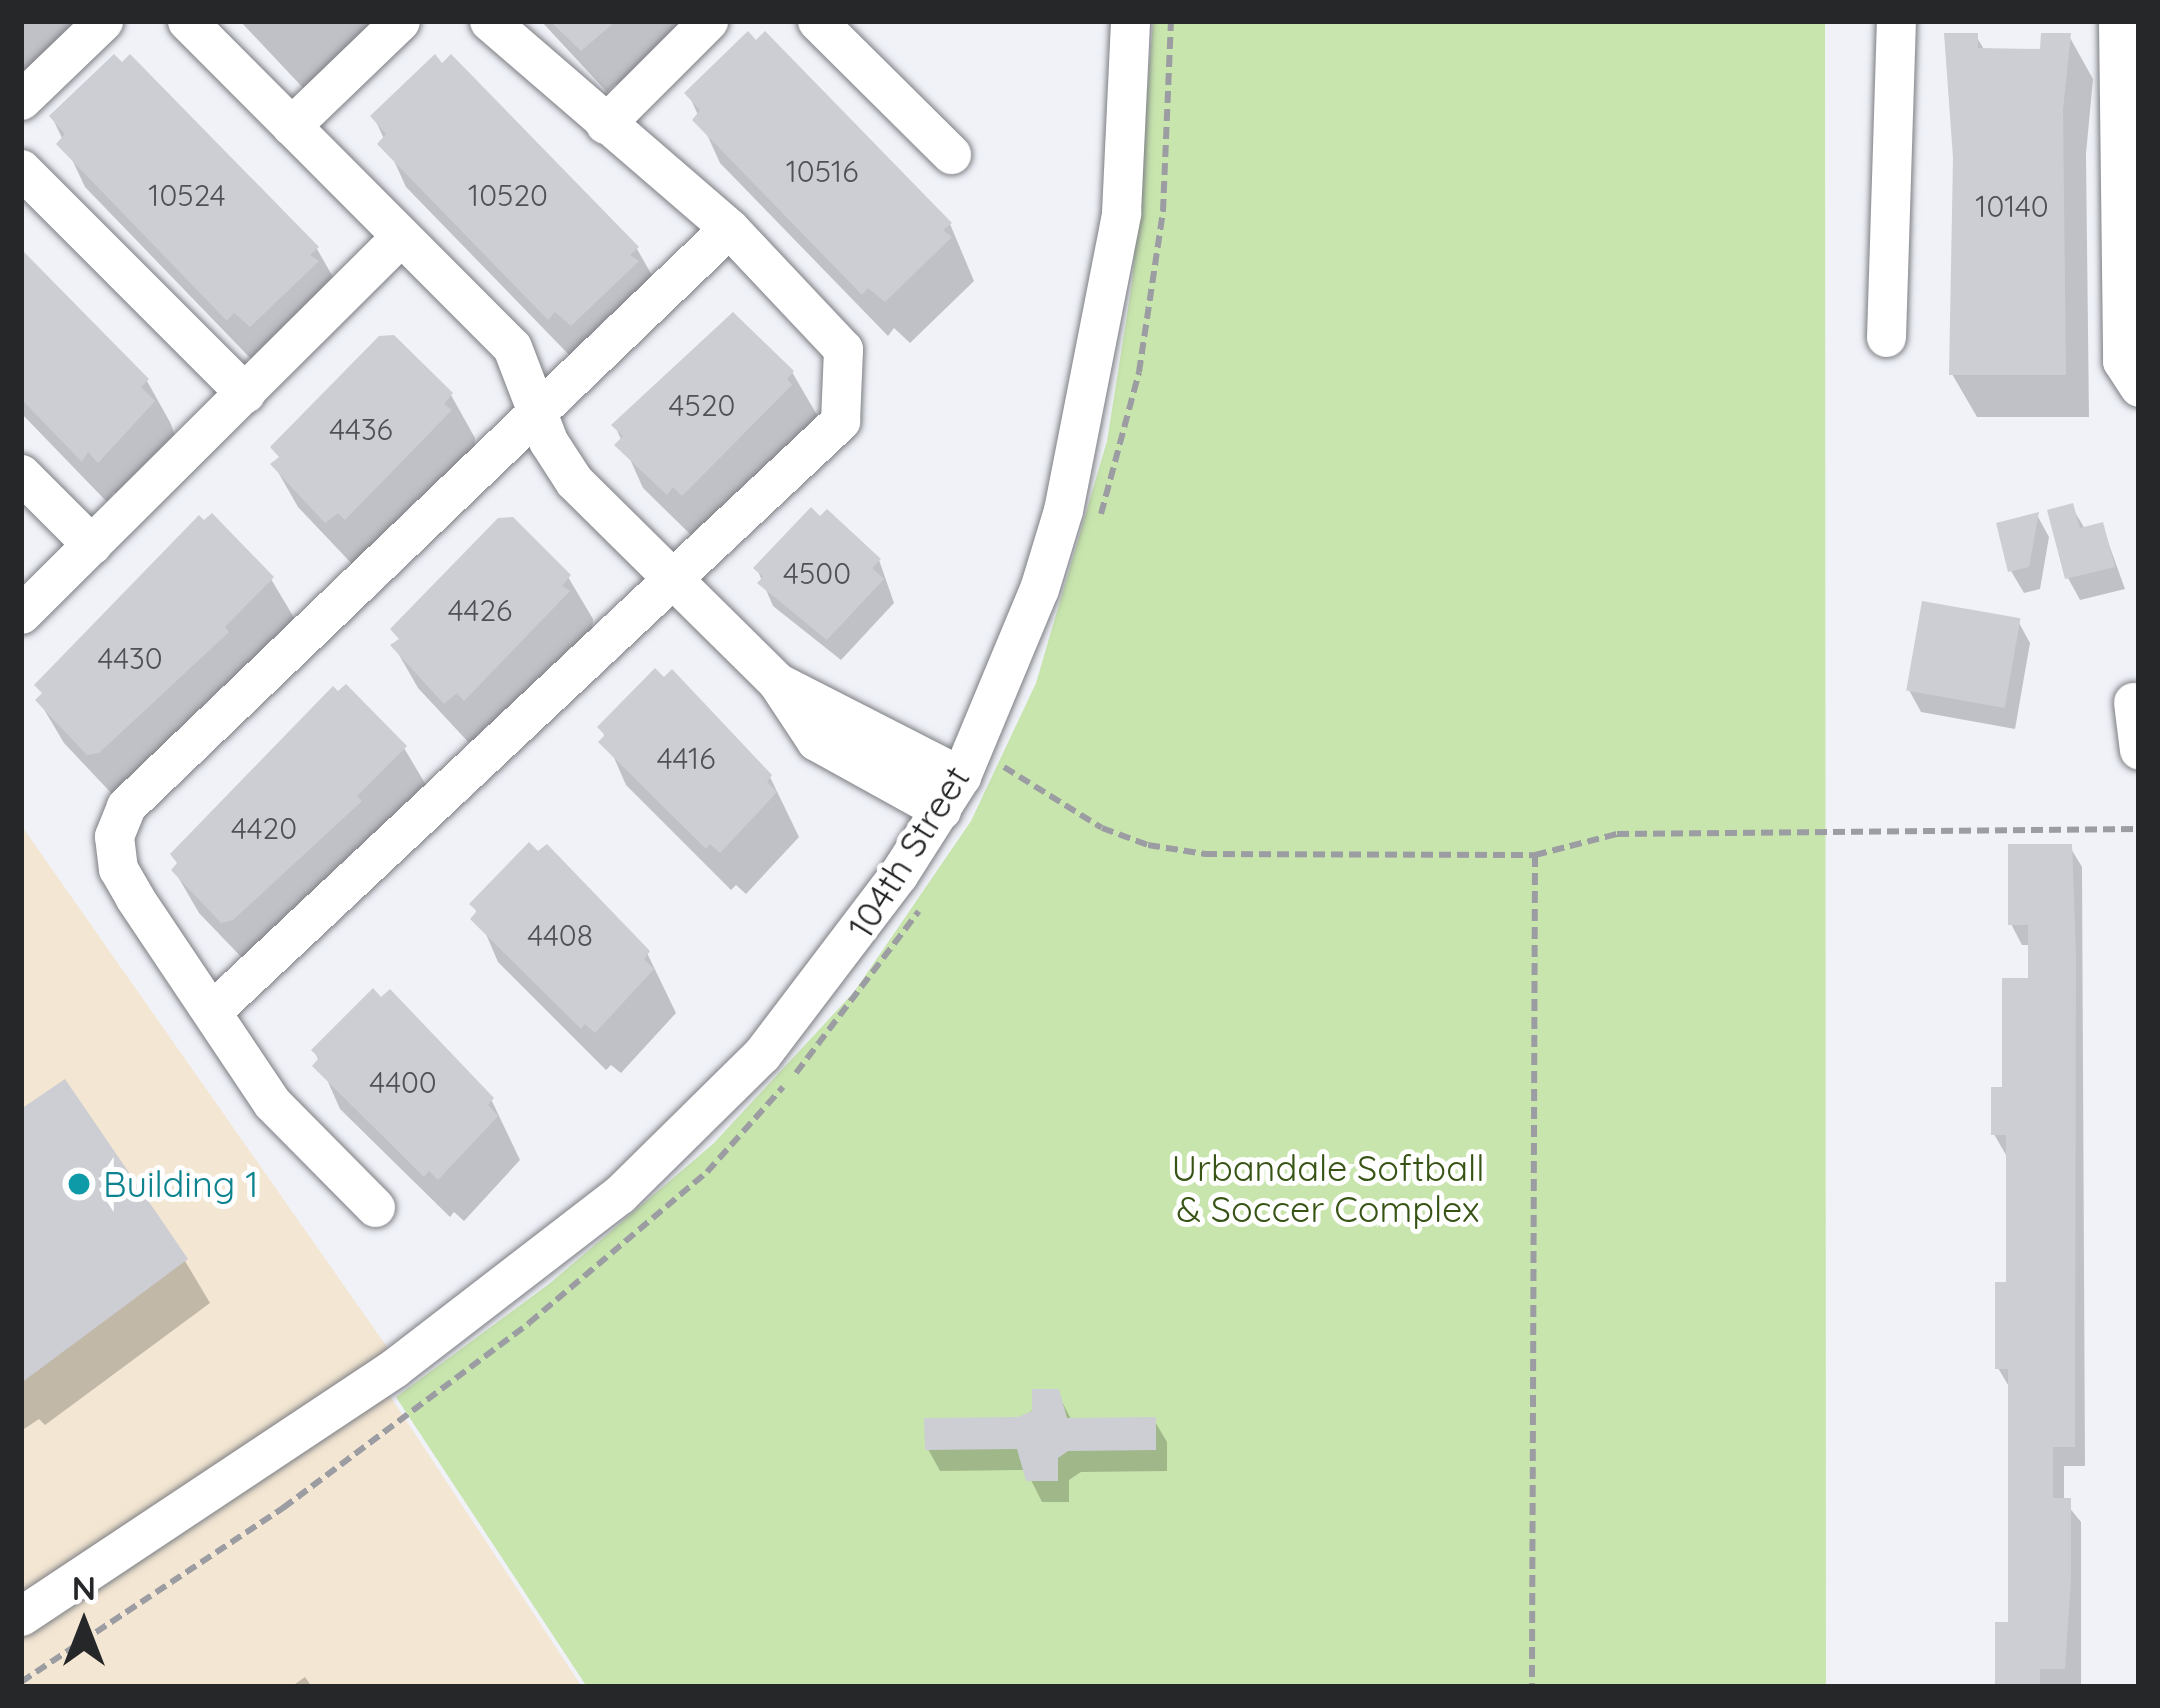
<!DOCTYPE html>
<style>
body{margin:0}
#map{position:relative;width:2160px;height:1708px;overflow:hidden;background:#f0f2f8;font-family:Quicksand,sans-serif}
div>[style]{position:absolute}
.commercial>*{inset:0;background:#f3e6d2}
.green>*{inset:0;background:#c8e5ad}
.shadow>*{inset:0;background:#0003}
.building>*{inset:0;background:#ccced4;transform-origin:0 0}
.path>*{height:6px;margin-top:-3px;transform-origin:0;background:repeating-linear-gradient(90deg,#9c9da2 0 12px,transparent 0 18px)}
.roads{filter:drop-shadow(0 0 3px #7c7e83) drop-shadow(0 0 3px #7c7e83)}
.minor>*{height:39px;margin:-19.5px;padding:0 19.5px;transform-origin:19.5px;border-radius:19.5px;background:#fff}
.dots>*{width:33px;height:33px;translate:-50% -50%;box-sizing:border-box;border:6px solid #fff;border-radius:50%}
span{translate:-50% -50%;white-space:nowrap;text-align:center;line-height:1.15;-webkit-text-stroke:10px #fff;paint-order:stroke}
.number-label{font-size:30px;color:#505154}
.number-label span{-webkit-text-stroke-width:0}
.street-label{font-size:36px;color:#262729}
.park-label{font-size:36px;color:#385415}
.culture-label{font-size:36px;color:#0d838f}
.left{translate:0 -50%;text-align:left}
.frame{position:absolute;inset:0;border:24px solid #262729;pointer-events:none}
.north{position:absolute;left:24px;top:1564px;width:120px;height:120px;-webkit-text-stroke:9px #fff;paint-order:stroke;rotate:0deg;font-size:33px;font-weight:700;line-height:48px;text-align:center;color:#262729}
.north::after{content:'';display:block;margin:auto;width:42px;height:54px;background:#262729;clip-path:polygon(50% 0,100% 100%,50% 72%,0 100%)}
</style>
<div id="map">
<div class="commercial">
<i style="clip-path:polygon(21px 825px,399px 1364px,342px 1404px,390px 1396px,582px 1687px,21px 1687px)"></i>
</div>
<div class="green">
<i style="clip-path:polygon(1153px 21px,1825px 21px,1826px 1687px,587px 1687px,396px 1397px,549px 1284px,713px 1144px,854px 992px,971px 821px,1036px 683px,1107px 441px,1132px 283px)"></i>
</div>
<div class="shadow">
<i style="clip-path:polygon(21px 21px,80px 21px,21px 78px)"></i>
<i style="clip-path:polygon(240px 21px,389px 21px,305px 90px)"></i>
<i style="clip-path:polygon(541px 21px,694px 21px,621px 91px,616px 84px,607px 92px)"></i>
<i style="clip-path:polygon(1976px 36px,1985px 51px,2043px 52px,2069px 36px,2093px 79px,2086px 154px,2089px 417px,1977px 417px,1952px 374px,1956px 228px)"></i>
<i style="clip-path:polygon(688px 93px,950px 224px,974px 281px,910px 343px,894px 328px,888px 336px,720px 163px)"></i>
<i style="clip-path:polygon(52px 117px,317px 249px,341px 291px,253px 361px,85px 187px)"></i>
<i style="clip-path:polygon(374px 117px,637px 249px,661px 291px,574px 360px,406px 187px)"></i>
<i style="clip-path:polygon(21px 254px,147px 381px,171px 424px,178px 445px,124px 503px,114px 492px,107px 502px,21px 413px)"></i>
<i style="clip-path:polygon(792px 372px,817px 415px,814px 429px,692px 536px,643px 488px,615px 426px)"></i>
<i style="clip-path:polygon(451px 395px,475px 438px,474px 454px,352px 564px,298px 507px,274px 465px)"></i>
<i style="clip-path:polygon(2072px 507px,2085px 529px,2102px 525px,2125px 589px,2080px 600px,2068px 578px)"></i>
<i style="clip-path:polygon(2037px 515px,2049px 537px,2040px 589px,2024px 593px,2011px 571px)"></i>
<i style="clip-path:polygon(879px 560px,894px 603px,841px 660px,773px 606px,757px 569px)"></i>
<i style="clip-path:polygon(568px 577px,593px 619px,592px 636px,471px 745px,418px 688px,394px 646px)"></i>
<i style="clip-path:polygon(271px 579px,296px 621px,114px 796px,64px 743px,39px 701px)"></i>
<i style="clip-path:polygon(2018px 621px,2030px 643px,2015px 729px,1921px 712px,1909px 690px)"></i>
<i style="clip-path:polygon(601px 728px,770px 777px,799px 837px,746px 894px,736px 885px,731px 890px,626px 785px)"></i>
<i style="clip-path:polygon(404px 748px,429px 790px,248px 964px,199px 913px,174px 870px)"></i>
<i style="clip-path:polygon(2070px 847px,2082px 867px,2085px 1466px,2064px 1466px,2064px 1501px,2081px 1522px,2081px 1687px,1998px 1687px,2011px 1625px,2011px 1390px,1998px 1368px,2009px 1285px,2006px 1155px,1994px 1134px,2031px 981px,2031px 945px,2022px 945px,2011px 924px)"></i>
<i style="clip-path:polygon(473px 904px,647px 953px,676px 1013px,621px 1073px,611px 1065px,606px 1070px,498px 962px)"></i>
<i style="clip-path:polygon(314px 1050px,491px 1099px,520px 1160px,464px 1221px,454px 1212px,450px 1217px,340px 1109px)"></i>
<i style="clip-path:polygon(21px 1112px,185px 1261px,210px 1303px,45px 1425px,39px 1419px,21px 1431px)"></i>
<i style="clip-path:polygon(1057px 1392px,1072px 1421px,1154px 1420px,1167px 1442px,1167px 1471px,1081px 1472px,1069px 1480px,1069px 1502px,1042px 1502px,1026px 1470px,940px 1471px,928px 1449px,1019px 1420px)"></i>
<i style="clip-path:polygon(305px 1677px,312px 1687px,291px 1687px)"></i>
</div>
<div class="building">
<i style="clip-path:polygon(550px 21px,616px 21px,581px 51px)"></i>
<i style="clip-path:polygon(748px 31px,756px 40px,765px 31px,952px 223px,943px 230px,952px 237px,885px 302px,868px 288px,862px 295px,692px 120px,700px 110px,684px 93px)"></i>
<i style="clip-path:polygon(1944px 33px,1978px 33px,1978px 48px,2040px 49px,2041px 33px,2071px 33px,2063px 110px,2066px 375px,1949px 375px,1953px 158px)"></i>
<i style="clip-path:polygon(114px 54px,122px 62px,130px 54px,319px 247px,310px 255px,319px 261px,250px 327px,234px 313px,227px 321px,56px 144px,65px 134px,49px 116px)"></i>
<i style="clip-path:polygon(435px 54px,442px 63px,451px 54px,639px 247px,630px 255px,639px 261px,571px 326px,555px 312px,548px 320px,377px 144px,386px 134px,370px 116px)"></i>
<i style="clip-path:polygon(21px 249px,149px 379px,141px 387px,155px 401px,98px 463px,88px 452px,82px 462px,21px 399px)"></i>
<i style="clip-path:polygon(733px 312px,794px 371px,787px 379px,792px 385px,682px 496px,673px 487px,667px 495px,614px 445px,623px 436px,611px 425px)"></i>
<i style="clip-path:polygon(394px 335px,453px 393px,444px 404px,452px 410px,345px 520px,338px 513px,325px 523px,270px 464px,279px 457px,270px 447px,379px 336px)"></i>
<i style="clip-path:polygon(2073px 503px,2080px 528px,2103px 522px,2115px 567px,2065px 579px,2047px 510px)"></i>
<i style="clip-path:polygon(811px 507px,820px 516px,827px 509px,881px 559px,872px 568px,884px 579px,827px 640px,757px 583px,763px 577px,753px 568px)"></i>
<i style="clip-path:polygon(2039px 512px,2029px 567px,2008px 572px,1996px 523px)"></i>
<i style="clip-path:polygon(212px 513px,274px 577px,225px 627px,229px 632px,99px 753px,87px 755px,35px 700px,42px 693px,34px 685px,199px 515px,204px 520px)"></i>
<i style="clip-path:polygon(513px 517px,571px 575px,562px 586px,570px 591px,464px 701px,457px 693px,444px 704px,390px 645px,399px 639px,390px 629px,498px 518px)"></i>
<i style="left:1922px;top:601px;width:100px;height:91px;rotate:10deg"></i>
<i style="clip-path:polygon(655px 668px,664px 677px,672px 669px,772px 775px,767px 782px,777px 792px,720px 853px,710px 844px,706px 849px,598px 742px,605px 735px,597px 727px)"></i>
<i style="clip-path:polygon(346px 684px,407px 746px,357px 796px,362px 801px,233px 920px,221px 923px,171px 870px,177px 863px,170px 854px,333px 686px,338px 691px)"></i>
<i style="clip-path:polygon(529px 842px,538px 851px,547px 844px,650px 951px,644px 959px,654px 969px,595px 1033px,585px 1024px,581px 1029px,470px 919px,477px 911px,469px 904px)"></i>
<i style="clip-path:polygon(2008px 844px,2072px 844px,2076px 952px,2075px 1447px,2053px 1447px,2053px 1498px,2071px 1498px,2071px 1579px,2065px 1669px,2040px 1669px,2040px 1687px,1995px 1687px,1995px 1622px,2008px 1622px,2008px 1369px,1995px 1369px,1995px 1282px,2006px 1282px,2006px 1135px,1991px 1135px,1991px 1087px,2002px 1087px,2002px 978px,2028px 978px,2028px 925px,2008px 925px)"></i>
<i style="clip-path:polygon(373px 988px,381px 997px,390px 989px,494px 1098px,488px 1105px,498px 1116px,438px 1180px,429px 1171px,424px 1177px,312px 1066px,319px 1058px,311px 1050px)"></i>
<i style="clip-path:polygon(65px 1079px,188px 1259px,21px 1383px,21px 1109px)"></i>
<i style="clip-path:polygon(1032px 1389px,1059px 1389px,1067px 1418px,1156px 1417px,1156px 1450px,1068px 1451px,1058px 1458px,1058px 1481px,1026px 1481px,1017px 1449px,925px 1450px,924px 1418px,1018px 1417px,1032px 1411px)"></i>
</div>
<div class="path">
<i style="left:1101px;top:514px;width:147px;rotate:-75deg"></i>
<i style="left:1139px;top:372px;width:163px;rotate:-81.5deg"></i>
<i style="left:1163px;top:211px;width:190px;rotate:-87.6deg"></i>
<i style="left:1004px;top:767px;width:115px;rotate:31.9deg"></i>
<i style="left:1102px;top:828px;width:49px;rotate:20.3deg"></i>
<i style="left:1148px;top:845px;width:58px;rotate:9deg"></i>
<i style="left:1205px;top:854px;width:330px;rotate:0.2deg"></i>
<i style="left:1535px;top:855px;width:832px;rotate:90.21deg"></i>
<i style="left:1535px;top:855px;width:85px;rotate:-14.4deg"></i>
<i style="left:1617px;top:834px;width:522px;rotate:-0.55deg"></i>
<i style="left:796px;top:1073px;width:203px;rotate:-52.8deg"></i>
<i style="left:21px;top:1682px;width:315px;rotate:-33.6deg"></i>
<i style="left:283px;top:1508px;width:308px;rotate:-36.9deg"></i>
<i style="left:529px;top:1323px;width:233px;rotate:-40.3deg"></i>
<i style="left:707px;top:1172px;width:114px;rotate:-48.2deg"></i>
</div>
<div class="roads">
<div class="minor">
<i style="left:187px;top:21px;width:460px;rotate:45.1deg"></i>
<i style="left:512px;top:347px;width:101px;rotate:69deg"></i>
<i style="left:548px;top:441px;width:48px;rotate:57deg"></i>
<i style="left:574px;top:481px;width:286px;rotate:44.7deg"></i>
<i style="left:777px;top:682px;width:71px;rotate:56.5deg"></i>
<i style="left:816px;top:741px;width:143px;rotate:28.9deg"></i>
<i style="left:817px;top:21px;width:189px;rotate:44.8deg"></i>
<i style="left:2118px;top:21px;width:340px;rotate:89.3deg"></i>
<i style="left:2122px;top:361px;width:31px;rotate:57deg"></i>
<i style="left:21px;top:100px;width:114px;rotate:-43.9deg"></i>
<i style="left:605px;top:124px;width:146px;rotate:-45deg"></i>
<i style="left:291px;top:126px;width:151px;rotate:-43.9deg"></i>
<i style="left:21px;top:169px;width:317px;rotate:45deg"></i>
<i style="left:1886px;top:337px;width:316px;rotate:-88.2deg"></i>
<i style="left:21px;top:474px;width:100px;rotate:45deg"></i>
<i style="left:21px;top:614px;width:536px;rotate:-44.85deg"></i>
<i style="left:777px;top:682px;width:207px;rotate:27.1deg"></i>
<i style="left:2133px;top:702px;width:48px;rotate:82.9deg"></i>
<i style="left:212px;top:1011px;width:862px;rotate:-43.21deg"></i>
<i style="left:840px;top:421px;width:72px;rotate:-87.6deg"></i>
<i style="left:843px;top:349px;width:166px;rotate:-133.3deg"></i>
<i style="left:729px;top:228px;width:317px;rotate:-139.2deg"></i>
<i style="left:375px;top:1207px;width:146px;rotate:-134.7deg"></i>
<i style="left:272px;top:1103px;width:247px;rotate:-123.8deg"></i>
<i style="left:135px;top:898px;width:34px;rotate:-120deg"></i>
<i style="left:118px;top:869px;width:33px;rotate:-97deg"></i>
<i style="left:114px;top:836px;width:32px;rotate:-68deg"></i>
<i style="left:126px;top:806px;width:835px;rotate:-43.79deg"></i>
<i style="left:21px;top:1616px;width:448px;rotate:-33.6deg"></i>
<i style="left:394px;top:1368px;width:284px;rotate:-37.6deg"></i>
<i style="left:619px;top:1195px;width:201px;rotate:-44.6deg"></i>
<i style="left:762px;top:1054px;width:225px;rotate:-52.8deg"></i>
<i style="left:898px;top:875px;width:117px;rotate:-57.5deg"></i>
<i style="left:961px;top:776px;width:203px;rotate:-67.4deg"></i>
<i style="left:1039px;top:589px;width:83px;rotate:-73.1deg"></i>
<i style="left:1063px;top:510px;width:303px;rotate:-78.9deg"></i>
<i style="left:1121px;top:213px;width:192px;rotate:-87.3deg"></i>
</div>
</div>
<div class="dots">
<i style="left:79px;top:1184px;background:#0f9aa8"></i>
</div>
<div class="number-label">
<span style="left:822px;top:171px">10516</span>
<span style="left:187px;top:195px">10524</span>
<span style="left:508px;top:195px">10520</span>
<span style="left:2012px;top:206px">10140</span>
<span style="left:702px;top:405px">4520</span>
<span style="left:361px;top:429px">4436</span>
<span style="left:817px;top:573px">4500</span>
<span style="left:480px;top:610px">4426</span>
<span style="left:130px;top:658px">4430</span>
<span style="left:686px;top:758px">4416</span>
<span style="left:264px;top:828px">4420</span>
<span style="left:560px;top:935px">4408</span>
<span style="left:403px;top:1082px">4400</span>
</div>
<div class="street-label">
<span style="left:908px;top:852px;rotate:-58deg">104th Street</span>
</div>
<div class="park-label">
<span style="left:1328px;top:1188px">Urbandale Softball<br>&amp; Soccer Complex</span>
</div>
<div class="culture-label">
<span class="left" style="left:103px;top:1184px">Building 1</span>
</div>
<div class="frame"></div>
<div class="north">N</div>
</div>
